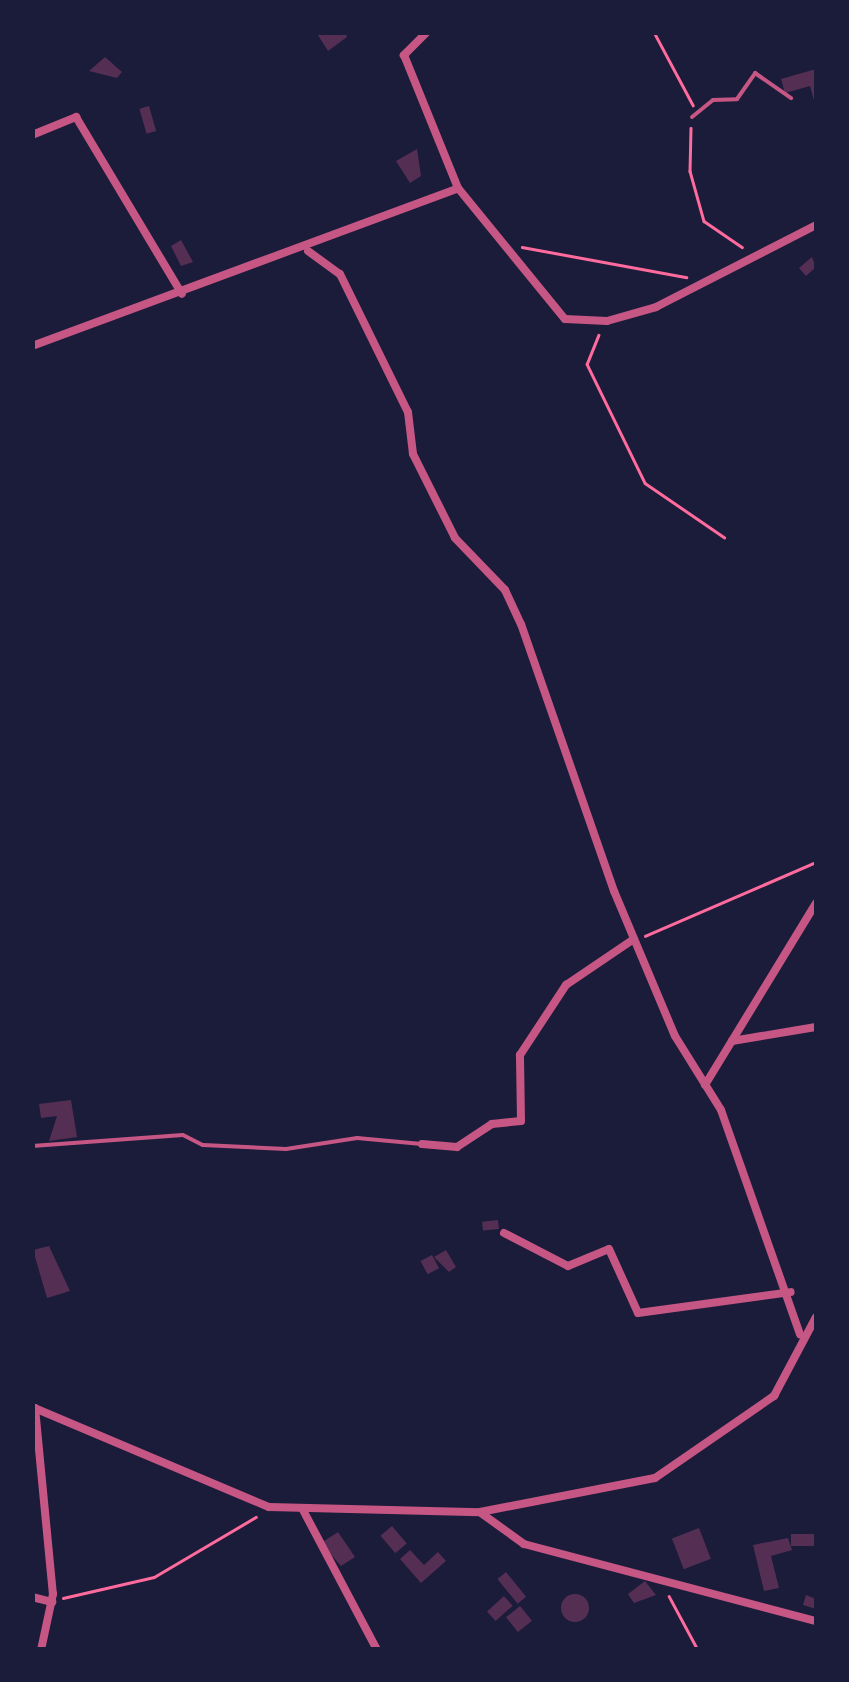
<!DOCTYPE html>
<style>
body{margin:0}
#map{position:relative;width:849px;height:1682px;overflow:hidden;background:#1b1b3a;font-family:Rubik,sans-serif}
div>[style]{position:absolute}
.building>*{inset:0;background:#542f53;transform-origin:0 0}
.round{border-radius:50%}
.path>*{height:2.5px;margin:-1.25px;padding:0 1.25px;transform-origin:1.25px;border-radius:1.25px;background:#ff6b9d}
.service>*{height:4px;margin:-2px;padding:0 2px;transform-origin:2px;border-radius:2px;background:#c65784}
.minor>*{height:8px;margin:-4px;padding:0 4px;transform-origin:4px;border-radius:4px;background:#c65784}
span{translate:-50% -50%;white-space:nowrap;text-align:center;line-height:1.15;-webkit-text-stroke:10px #1b1b3a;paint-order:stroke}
.frame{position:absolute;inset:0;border:35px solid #1b1b3a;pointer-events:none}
</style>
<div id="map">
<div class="building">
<i style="clip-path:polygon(316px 32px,345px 32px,347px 37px,328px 51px)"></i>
<i style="clip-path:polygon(105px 57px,122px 72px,117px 78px,89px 71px)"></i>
<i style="clip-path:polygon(816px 69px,816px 107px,810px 86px,785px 93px,781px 79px)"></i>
<i style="left:149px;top:106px;width:26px;height:10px;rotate:74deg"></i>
<i style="clip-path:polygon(417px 149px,421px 176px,410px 183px,396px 161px)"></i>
<i style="clip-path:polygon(181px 240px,193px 262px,181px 266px,171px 246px)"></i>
<i style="clip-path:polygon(812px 257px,816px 267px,806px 276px,799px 268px)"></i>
<i style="clip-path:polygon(71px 1100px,77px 1137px,49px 1141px,57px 1116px,41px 1118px,39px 1104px)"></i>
<i style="left:498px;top:1220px;width:9px;height:16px;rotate:84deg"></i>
<i style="clip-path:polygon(49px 1246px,70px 1291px,47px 1298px,33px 1250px)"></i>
<i style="clip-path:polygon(446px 1250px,456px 1267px,449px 1272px,434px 1257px)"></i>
<i style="left:432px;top:1255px;width:15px;height:13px;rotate:62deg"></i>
<i style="left:392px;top:1526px;width:23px;height:15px;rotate:50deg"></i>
<i style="left:699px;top:1528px;width:33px;height:29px;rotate:69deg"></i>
<i style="clip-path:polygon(338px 1532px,355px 1557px,341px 1566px,321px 1543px)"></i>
<i style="left:816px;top:1534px;width:12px;height:25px;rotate:90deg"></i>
<i style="clip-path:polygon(788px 1538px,792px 1550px,771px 1556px,779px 1588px,764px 1591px,753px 1545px)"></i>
<i style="clip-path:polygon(410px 1550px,424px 1565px,438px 1552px,446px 1561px,421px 1583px,400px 1559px)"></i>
<i style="left:506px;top:1572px;width:32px;height:11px;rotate:51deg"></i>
<i style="clip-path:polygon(645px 1581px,656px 1595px,634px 1603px,628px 1594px)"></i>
<i class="round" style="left:561px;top:1594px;width:28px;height:28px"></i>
<i style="clip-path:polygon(806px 1595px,816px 1599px,816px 1609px,803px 1605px)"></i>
<i style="left:504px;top:1596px;width:13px;height:23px;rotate:48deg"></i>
<i style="left:520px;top:1606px;width:19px;height:18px;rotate:51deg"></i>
</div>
<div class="path">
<i style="left:654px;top:32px;width:83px;rotate:61.9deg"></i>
<i style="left:691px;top:128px;width:43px;rotate:91.3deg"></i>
<i style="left:690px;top:171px;width:52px;rotate:74.4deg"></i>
<i style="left:704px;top:221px;width:46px;rotate:34.4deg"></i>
<i style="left:522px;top:247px;width:167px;rotate:10.4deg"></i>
<i style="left:599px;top:335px;width:31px;rotate:112deg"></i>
<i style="left:587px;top:364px;width:132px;rotate:64deg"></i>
<i style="left:645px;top:483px;width:96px;rotate:34.4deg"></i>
<i style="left:645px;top:936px;width:186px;rotate:-23.4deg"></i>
<i style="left:669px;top:1596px;width:61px;rotate:61.8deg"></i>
<i style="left:63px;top:1598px;width:93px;rotate:-13deg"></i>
<i style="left:154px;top:1577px;width:118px;rotate:-30.5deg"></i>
</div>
<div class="service">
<i style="left:692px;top:117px;width:27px;rotate:-39deg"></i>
<i style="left:713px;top:100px;width:24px;rotate:-2deg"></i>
<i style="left:737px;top:99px;width:32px;rotate:-55deg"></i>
<i style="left:755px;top:73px;width:44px;rotate:34.8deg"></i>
<i style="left:32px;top:1146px;width:151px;rotate:-4.2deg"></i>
<i style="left:183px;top:1135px;width:22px;rotate:27deg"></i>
<i style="left:203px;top:1145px;width:83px;rotate:2.8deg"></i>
<i style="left:286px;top:1149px;width:72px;rotate:-8.8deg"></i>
<i style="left:357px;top:1138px;width:65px;rotate:5.3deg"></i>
</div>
<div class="minor">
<i style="left:427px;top:32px;width:33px;rotate:135deg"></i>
<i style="left:404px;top:55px;width:144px;rotate:67.9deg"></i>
<i style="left:32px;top:135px;width:48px;rotate:-22.2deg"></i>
<i style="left:76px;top:117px;width:206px;rotate:59.1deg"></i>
<i style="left:308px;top:251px;width:39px;rotate:36deg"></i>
<i style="left:340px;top:274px;width:154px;rotate:63.8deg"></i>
<i style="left:408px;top:412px;width:42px;rotate:83.2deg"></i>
<i style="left:413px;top:454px;width:94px;rotate:63.4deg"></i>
<i style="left:455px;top:538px;width:72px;rotate:46.1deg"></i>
<i style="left:505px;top:590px;width:38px;rotate:65deg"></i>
<i style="left:521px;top:624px;width:283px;rotate:70.8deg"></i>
<i style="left:614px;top:891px;width:157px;rotate:67.2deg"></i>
<i style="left:675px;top:1036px;width:87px;rotate:58.1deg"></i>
<i style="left:721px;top:1110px;width:238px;rotate:70.6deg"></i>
<i style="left:32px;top:346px;width:454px;rotate:-20.3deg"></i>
<i style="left:458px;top:188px;width:169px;rotate:50.8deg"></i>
<i style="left:565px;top:319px;width:42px;rotate:2.7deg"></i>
<i style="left:607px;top:321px;width:51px;rotate:-15.9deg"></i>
<i style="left:656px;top:307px;width:180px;rotate:-27.1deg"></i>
<i style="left:732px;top:1041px;width:85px;rotate:-9.5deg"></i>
<i style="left:705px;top:1085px;width:213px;rotate:-58.6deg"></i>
<i style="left:422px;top:1144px;width:35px;rotate:5deg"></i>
<i style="left:457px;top:1147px;width:42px;rotate:-33.3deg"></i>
<i style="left:492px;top:1124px;width:29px;rotate:-6deg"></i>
<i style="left:521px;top:1121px;width:66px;rotate:-90.9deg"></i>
<i style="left:520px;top:1055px;width:84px;rotate:-56.7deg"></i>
<i style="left:566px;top:985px;width:82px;rotate:-34.1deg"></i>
<i style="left:504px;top:1233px;width:72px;rotate:27.3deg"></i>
<i style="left:568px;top:1266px;width:44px;rotate:-22.5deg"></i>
<i style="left:609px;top:1249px;width:70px;rotate:65.6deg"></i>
<i style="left:638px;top:1313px;width:154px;rotate:-7.8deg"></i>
<i style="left:32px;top:1407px;width:257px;rotate:22.9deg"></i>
<i style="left:269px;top:1507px;width:211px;rotate:1.4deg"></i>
<i style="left:480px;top:1512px;width:178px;rotate:-11deg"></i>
<i style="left:655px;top:1478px;width:145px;rotate:-34.6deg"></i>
<i style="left:774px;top:1396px;width:89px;rotate:-62deg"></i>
<i style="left:35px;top:1408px;width:187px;rotate:84.5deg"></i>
<i style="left:53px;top:1594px;width:57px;rotate:102.1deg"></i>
<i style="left:303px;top:1510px;width:158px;rotate:62.1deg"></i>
<i style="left:481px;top:1513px;width:53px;rotate:35.8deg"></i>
<i style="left:524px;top:1544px;width:302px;rotate:14.8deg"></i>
<i style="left:32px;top:1597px;width:21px;rotate:14deg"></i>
</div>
<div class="frame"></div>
</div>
